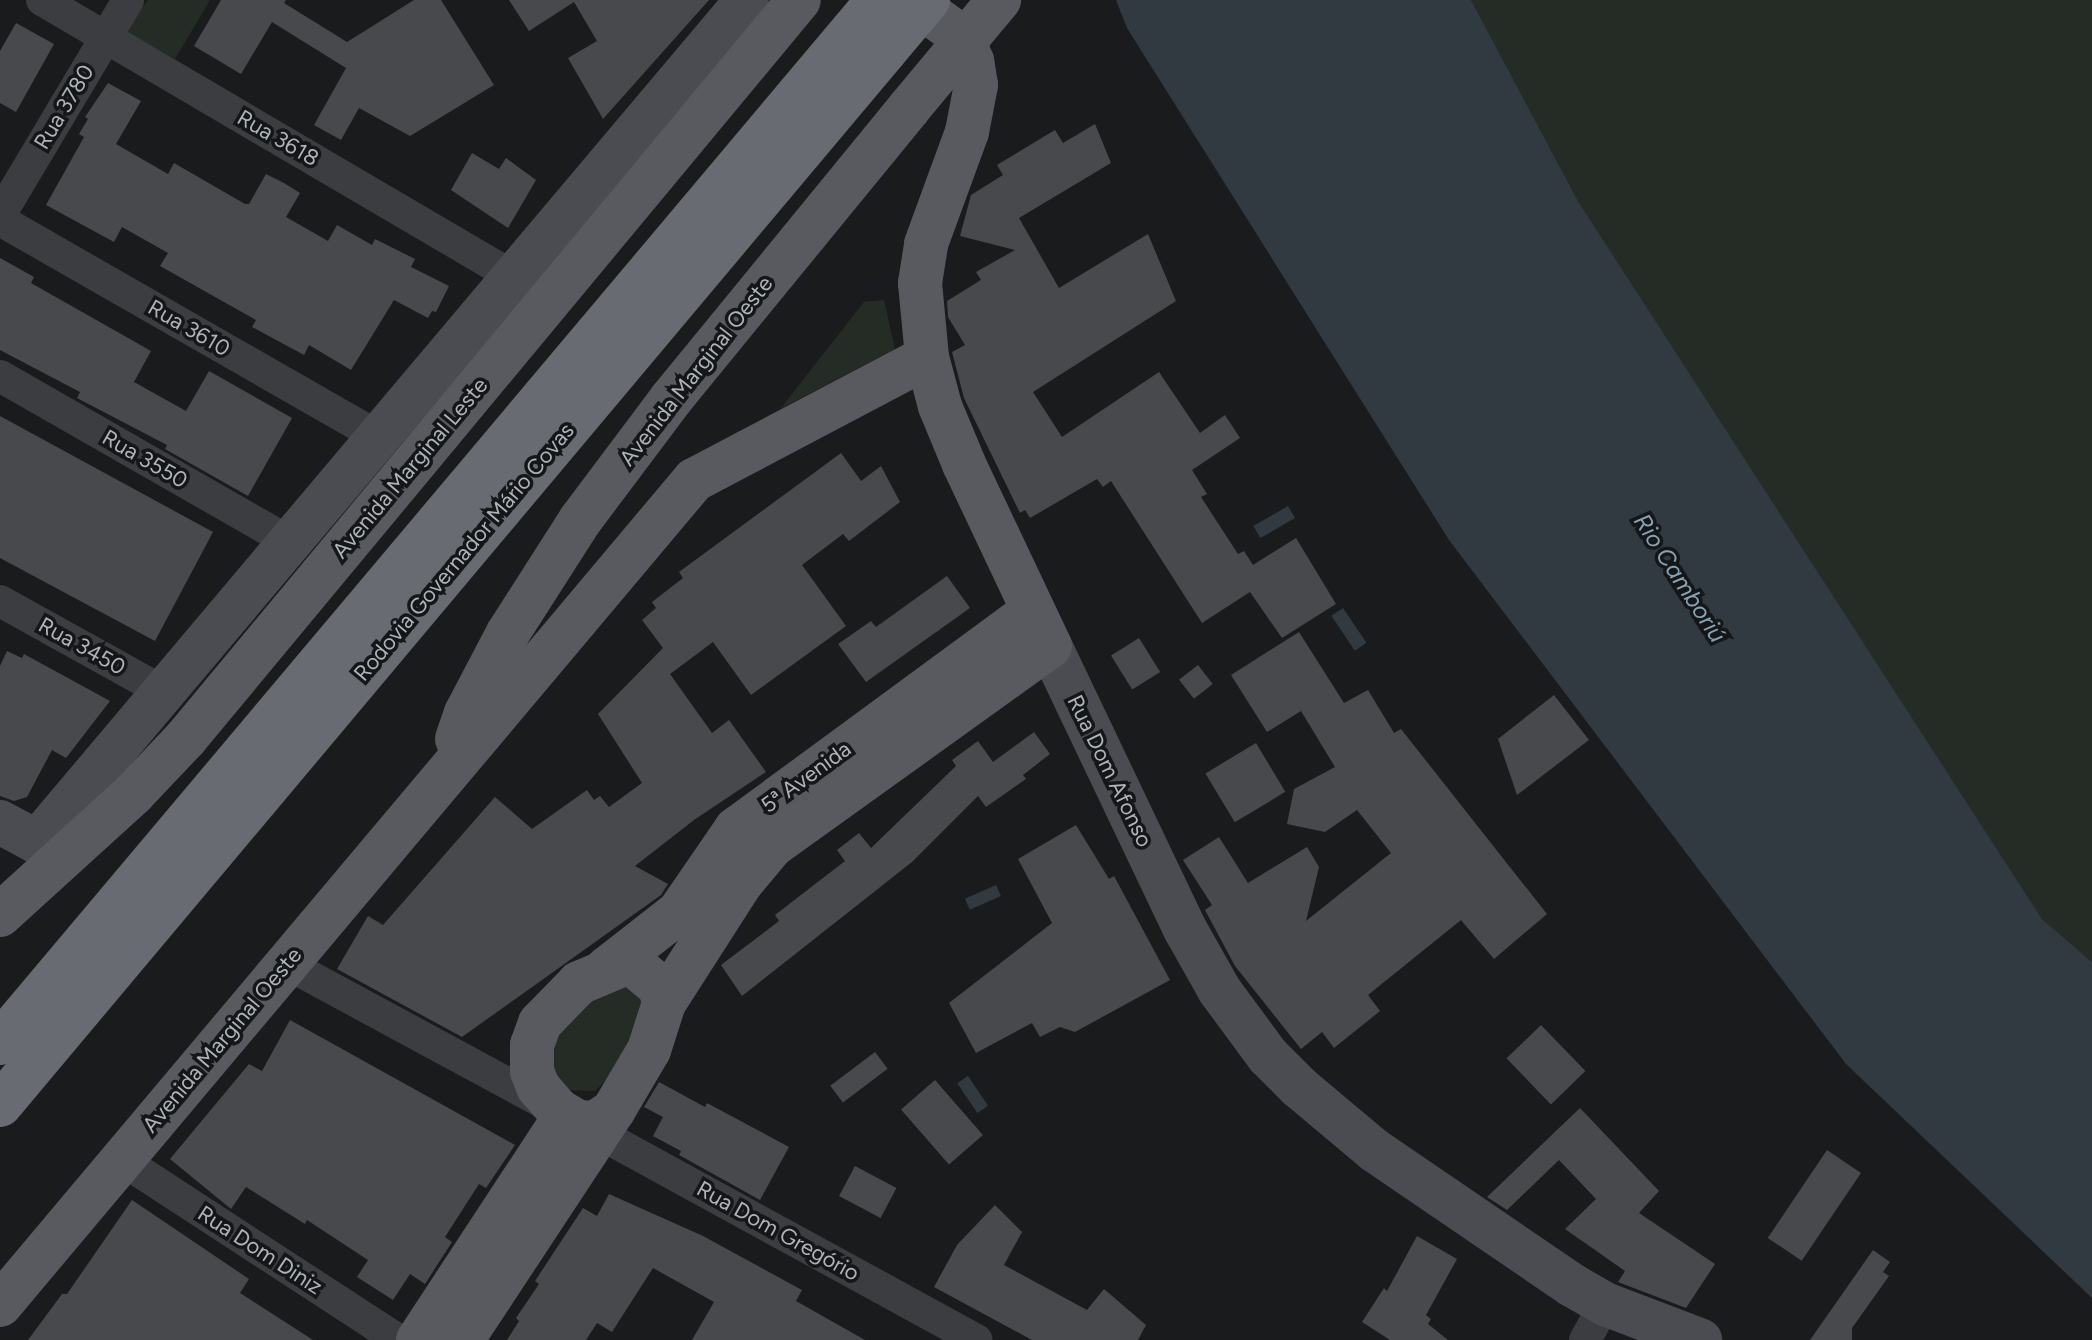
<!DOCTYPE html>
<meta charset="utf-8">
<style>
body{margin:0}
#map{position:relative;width:2092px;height:1340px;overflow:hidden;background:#1a1b1d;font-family:Figtree,sans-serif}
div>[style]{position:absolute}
.green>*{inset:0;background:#242c25}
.water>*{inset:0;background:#313a40;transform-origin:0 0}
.building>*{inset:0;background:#47494c;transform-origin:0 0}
.minor>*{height:32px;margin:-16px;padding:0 16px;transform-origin:16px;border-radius:16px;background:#3c3d41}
.secondary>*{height:44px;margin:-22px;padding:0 22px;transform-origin:22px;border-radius:22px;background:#4a4c51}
.primary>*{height:44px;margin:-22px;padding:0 22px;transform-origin:22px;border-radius:22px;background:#585a60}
.motorway>*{height:44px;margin:-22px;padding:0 22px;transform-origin:22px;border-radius:22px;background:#686b72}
.primary-bridge>*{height:44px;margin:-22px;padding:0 22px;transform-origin:22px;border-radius:22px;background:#585a60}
.motorway-bridge>*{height:44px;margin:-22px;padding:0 22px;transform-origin:22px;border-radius:22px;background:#686b72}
span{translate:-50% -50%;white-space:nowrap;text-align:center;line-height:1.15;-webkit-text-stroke:7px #151618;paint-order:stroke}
.street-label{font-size:22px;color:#aeb3bb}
.water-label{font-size:24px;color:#87a2b3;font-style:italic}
</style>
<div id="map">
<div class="green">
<i style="clip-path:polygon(148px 0,210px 0,175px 59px,125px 31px)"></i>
<i style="clip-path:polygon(1471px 0,2092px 0,2092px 962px,2042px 919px,1578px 201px)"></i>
<i style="clip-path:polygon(884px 300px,895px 349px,780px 409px,864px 302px)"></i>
<i style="clip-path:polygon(621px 981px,649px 1003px,611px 1075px,595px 1091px,564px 1090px,540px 1057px,544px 1035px)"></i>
</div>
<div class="water">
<i style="clip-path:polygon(1116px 0,1471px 0,1578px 201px,2042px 919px,2092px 962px,2092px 1298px,1846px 1064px,1449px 540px,1127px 28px)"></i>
<i style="left:1288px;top:506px;width:14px;height:40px;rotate:60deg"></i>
<i style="left:1343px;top:608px;width:42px;height:14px;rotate:56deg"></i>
<i style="left:996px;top:885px;width:12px;height:34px;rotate:66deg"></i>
<i style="left:968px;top:1076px;width:36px;height:13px;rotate:56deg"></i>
</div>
<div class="building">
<i style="clip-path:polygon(221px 0,286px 0,284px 3px,347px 42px,414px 0,441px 0,494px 85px,410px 136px,359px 108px,341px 140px,314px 125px,346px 68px,272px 22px,241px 74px,194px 46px)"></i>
<i style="clip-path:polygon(509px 0,709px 0,603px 119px,568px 58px,597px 41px,574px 2px,529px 31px)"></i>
<i style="clip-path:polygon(16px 23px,54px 44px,16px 112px,0 103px,0 51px)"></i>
<i style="clip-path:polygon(108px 83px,141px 101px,116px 144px,168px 174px,174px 163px,245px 204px,249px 204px,266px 174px,284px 183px,300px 193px,286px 217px,328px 241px,337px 225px,372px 245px,375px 239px,415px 259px,411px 267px,449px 286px,436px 312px,432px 311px,428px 318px,394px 300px,351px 370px,309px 345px,304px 355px,252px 327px,256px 320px,160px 266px,168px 253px,122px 227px,114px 242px,46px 205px,84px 137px,79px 134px,88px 119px,85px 117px)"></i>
<i style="clip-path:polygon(1095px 124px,1111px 163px,1019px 218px,1059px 288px,1148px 234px,1176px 301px,1033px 392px,1062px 437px,1159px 372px,1200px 433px,1225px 415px,1240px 438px,1192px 470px,1207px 494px,1201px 497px,1238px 554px,1244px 551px,1253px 565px,1296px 538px,1336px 604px,1282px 638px,1250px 592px,1202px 623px,1111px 481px,1103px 487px,1097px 479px,1030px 518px,1025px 510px,1020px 513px,964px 398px,952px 352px,965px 345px,948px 317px,947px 301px,981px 280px,976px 272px,1015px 250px,960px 236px,971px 195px,1003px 175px,997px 165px,1055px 130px,1063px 143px)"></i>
<i style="clip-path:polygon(472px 153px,499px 169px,506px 158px,536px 180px,508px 228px,451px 190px)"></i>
<i style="clip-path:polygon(0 258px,34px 277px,31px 283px,151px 351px,134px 382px,186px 411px,209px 371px,292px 418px,248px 496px,165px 449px,167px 445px,77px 398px,80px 392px,0 350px)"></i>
<i style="clip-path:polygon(0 416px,213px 532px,155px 641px,0 558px)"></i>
<i style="clip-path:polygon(841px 453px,861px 481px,881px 466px,900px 502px,849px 541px,843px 534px,802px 565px,846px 626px,751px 695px,713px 642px,670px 674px,712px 733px,729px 720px,766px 772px,694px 820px,635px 866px,668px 884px,661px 895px,462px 1037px,337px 969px,368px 916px,383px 925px,495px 797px,532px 829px,587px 790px,594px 800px,600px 796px,609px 807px,642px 783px,598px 714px,663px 648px,642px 620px,656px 608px,652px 602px,683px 578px,679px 572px)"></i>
<i style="clip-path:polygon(947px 576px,970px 608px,866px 682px,838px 644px,871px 621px,876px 627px)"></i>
<i style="clip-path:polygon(1299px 632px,1344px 703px,1368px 690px,1394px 733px,1401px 729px,1547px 914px,1494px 959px,1461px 920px,1368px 995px,1380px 1011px,1334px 1048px,1322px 1032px,1301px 1049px,1235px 966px,1205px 910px,1212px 905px,1183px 860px,1219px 837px,1248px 883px,1307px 847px,1319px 867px,1306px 921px,1391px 853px,1357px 810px,1325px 832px,1287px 824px,1294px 789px,1335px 767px,1301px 711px,1267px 732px,1231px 675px)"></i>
<i style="left:1139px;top:638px;width:40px;height:33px;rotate:58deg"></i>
<i style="clip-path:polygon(7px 651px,22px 658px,24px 654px,110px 701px,66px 758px,52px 750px,27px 797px,14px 801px,0 796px,0 666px)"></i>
<i style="left:1198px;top:665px;width:24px;height:24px;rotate:52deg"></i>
<i style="clip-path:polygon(1554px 695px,1589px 740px,1517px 795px,1498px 739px)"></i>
<i style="clip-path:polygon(1034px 732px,1050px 754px,1023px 775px,1026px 779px,986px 807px,978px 796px,912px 862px,742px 996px,721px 965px,779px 921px,775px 915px,845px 861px,837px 850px,859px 833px,871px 848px,956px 766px,952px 760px,978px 741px,993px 762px)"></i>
<i style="left:1256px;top:743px;width:57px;height:59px;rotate:59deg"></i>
<i style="clip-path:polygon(1076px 825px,1109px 879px,1114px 876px,1170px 980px,1075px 1032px,1060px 1027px,1040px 1037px,1032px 1023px,976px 1053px,949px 1003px,1052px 923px,1018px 859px)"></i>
<i style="clip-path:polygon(290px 1020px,515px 1145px,486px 1188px,479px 1184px,445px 1237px,452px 1242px,425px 1284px,410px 1274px,393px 1300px,357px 1277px,368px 1260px,307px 1220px,305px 1224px,246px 1187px,231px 1209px,170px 1159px,249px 1064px,262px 1071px)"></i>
<i style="left:1541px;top:1025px;width:64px;height:48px;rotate:46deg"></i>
<i style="left:875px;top:1052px;width:21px;height:56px;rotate:53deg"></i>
<i style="left:935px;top:1080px;width:73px;height:45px;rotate:49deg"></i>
<i style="clip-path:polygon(659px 1082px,705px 1107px,707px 1103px,789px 1147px,760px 1200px,679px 1155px,681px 1151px,653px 1136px,663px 1117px,644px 1107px)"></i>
<i style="clip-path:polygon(1580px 1108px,1659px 1191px,1639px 1213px,1715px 1264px,1686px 1308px,1618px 1282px,1625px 1271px,1565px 1229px,1596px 1199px,1559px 1160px,1507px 1210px,1487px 1197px)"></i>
<i style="left:1827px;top:1150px;width:41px;height:106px;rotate:34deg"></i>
<i style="left:855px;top:1166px;width:47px;height:34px;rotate:28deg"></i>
<i style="clip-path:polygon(609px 1194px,703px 1236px,802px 1290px,796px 1301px,865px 1340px,692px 1340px,714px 1302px,653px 1268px,612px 1332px,597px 1323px,586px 1340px,507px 1340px,519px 1321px,516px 1318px,539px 1284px,535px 1281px,583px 1208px,597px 1216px)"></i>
<i style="clip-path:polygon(132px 1200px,249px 1279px,240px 1293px,313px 1340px,28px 1340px,62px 1294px,67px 1294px)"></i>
<i style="clip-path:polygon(995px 1205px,1022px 1232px,1004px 1265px,1087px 1310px,1104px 1289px,1146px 1325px,1138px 1340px,1032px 1340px,934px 1287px,957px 1245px)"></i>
<i style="clip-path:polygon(1417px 1236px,1457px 1259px,1426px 1315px,1431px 1319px,1428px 1324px,1448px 1340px,1390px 1340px,1362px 1322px,1384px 1288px,1387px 1291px)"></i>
<i style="clip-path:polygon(1873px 1250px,1890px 1262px,1883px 1272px,1889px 1276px,1852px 1328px,1852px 1340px,1810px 1340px)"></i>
</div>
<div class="minor">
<i style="left:42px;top:0;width:547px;rotate:30.41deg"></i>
<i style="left:0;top:215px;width:250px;rotate:-59.2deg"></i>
<i style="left:0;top:220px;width:437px;rotate:29.8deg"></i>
<i style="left:0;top:376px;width:334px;rotate:29.8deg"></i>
<i style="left:0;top:601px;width:188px;rotate:29deg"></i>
<i style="left:287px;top:964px;width:301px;rotate:28.4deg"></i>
<i style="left:580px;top:1123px;width:452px;rotate:28.7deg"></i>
<i style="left:122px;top:1160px;width:330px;rotate:33.1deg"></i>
<i style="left:1585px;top:1340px;width:41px;rotate:-60.9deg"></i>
</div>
<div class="secondary">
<i style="left:1050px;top:646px;width:314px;rotate:64.5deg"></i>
<i style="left:1185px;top:929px;width:71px;rotate:60.6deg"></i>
<i style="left:1220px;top:991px;width:81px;rotate:53.6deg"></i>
<i style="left:1268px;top:1056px;width:44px;rotate:45deg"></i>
<i style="left:1299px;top:1087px;width:98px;rotate:40deg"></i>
<i style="left:1374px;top:1150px;width:240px;rotate:34.3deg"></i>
<i style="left:1572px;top:1285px;width:38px;rotate:30deg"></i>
<i style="left:1605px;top:1304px;width:102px;rotate:20.8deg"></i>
<i style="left:0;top:822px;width:42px;rotate:28.4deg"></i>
<i style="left:37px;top:842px;width:1101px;rotate:-49.86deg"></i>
</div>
<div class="primary">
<i style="left:457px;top:739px;width:28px;rotate:-71deg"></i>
<i style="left:466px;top:713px;width:90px;rotate:-62.3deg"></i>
<i style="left:508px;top:633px;width:135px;rotate:-57.4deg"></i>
<i style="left:581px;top:519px;width:150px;rotate:-53.1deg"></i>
<i style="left:671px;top:399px;width:376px;rotate:-50.7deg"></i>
<i style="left:0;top:915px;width:181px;rotate:-42.3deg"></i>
<i style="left:134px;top:793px;width:76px;rotate:-46.6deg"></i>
<i style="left:186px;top:738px;width:959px;rotate:-50.29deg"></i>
<i style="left:606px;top:969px;width:93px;rotate:-38deg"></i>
<i style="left:679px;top:912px;width:101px;rotate:-55.5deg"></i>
<i style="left:736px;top:829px;width:368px;rotate:-36.3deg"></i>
<i style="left:664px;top:1003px;width:143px;rotate:-57.3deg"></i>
<i style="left:741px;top:883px;width:48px;rotate:-50deg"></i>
<i style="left:772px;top:846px;width:342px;rotate:-35.7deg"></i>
<i style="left:1050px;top:646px;width:201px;rotate:-115.3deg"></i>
<i style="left:964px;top:464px;width:63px;rotate:-112.5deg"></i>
<i style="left:940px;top:406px;width:51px;rotate:-104.9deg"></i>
<i style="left:927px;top:357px;width:74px;rotate:-95.4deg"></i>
<i style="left:920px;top:283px;width:39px;rotate:-81deg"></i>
<i style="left:926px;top:244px;width:119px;rotate:-69.9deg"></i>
<i style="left:967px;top:132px;width:48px;rotate:-79.2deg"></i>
<i style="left:976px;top:85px;width:24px;rotate:-99deg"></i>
<i style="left:972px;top:61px;width:26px;rotate:-113deg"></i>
<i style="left:962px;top:37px;width:63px;rotate:-144deg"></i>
<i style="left:0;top:1305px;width:1078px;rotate:-49.93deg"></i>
<i style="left:694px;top:480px;width:263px;rotate:-27.8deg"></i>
<i style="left:418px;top:1340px;width:269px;rotate:-56.7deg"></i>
<i style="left:462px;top:1340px;width:274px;rotate:-56.6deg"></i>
<i style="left:613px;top:1111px;width:71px;rotate:-59.5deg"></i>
<i style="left:649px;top:1050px;width:49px;rotate:-72.3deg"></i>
<i style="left:664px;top:1003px;width:16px;rotate:-104deg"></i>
<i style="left:660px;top:987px;width:31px;rotate:-140deg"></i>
<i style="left:636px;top:967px;width:12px;rotate:-166deg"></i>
<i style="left:624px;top:964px;width:49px;rotate:157.1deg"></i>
<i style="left:579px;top:983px;width:56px;rotate:134.3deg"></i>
<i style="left:540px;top:1023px;width:23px;rotate:110deg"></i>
<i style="left:532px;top:1045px;width:26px;rotate:90deg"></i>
<i style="left:532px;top:1071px;width:17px;rotate:69deg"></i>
<i style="left:538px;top:1087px;width:30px;rotate:49deg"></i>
<i style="left:558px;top:1110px;width:23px;rotate:31deg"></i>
<i style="left:578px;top:1122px;width:17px;rotate:3deg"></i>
<i style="left:595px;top:1123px;width:22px;rotate:-34deg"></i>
</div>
<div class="motorway">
<i style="left:0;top:1043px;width:1363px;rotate:-49.91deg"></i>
<i style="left:0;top:1105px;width:1376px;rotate:-49.98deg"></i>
</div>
<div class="primary-bridge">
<i style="left:909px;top:108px;width:141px;rotate:-50.2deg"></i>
</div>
<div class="motorway-bridge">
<i style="left:885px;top:51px;width:67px;rotate:-49.9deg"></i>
</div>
<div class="street-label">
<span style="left:64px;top:107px;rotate:-59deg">Rua 3780</span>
<span style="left:278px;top:138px;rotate:30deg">Rua 3618</span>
<span style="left:189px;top:328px;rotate:30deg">Rua 3610</span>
<span style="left:696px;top:371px;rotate:-52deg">Avenida Marginal Oeste</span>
<span style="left:145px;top:459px;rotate:30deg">Rua 3550</span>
<span style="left:410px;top:468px;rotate:-50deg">Avenida Marginal Leste</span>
<span style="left:464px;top:552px;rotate:-50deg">Rodovia Governador Mário Covas</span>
<span style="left:82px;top:646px;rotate:29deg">Rua 3450</span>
<span style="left:1110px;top:771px;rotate:64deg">Rua Dom Afonso</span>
<span style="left:806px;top:777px;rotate:-36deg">5ª Avenida</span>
<span style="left:222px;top:1040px;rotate:-50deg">Avenida Marginal Oeste</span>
<span style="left:778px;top:1231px;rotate:29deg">Rua Dom Gregório</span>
<span style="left:260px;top:1250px;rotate:33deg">Rua Dom Diniz</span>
</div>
<div class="water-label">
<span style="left:1680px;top:578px;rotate:57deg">Rio Camboriú</span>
</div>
</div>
